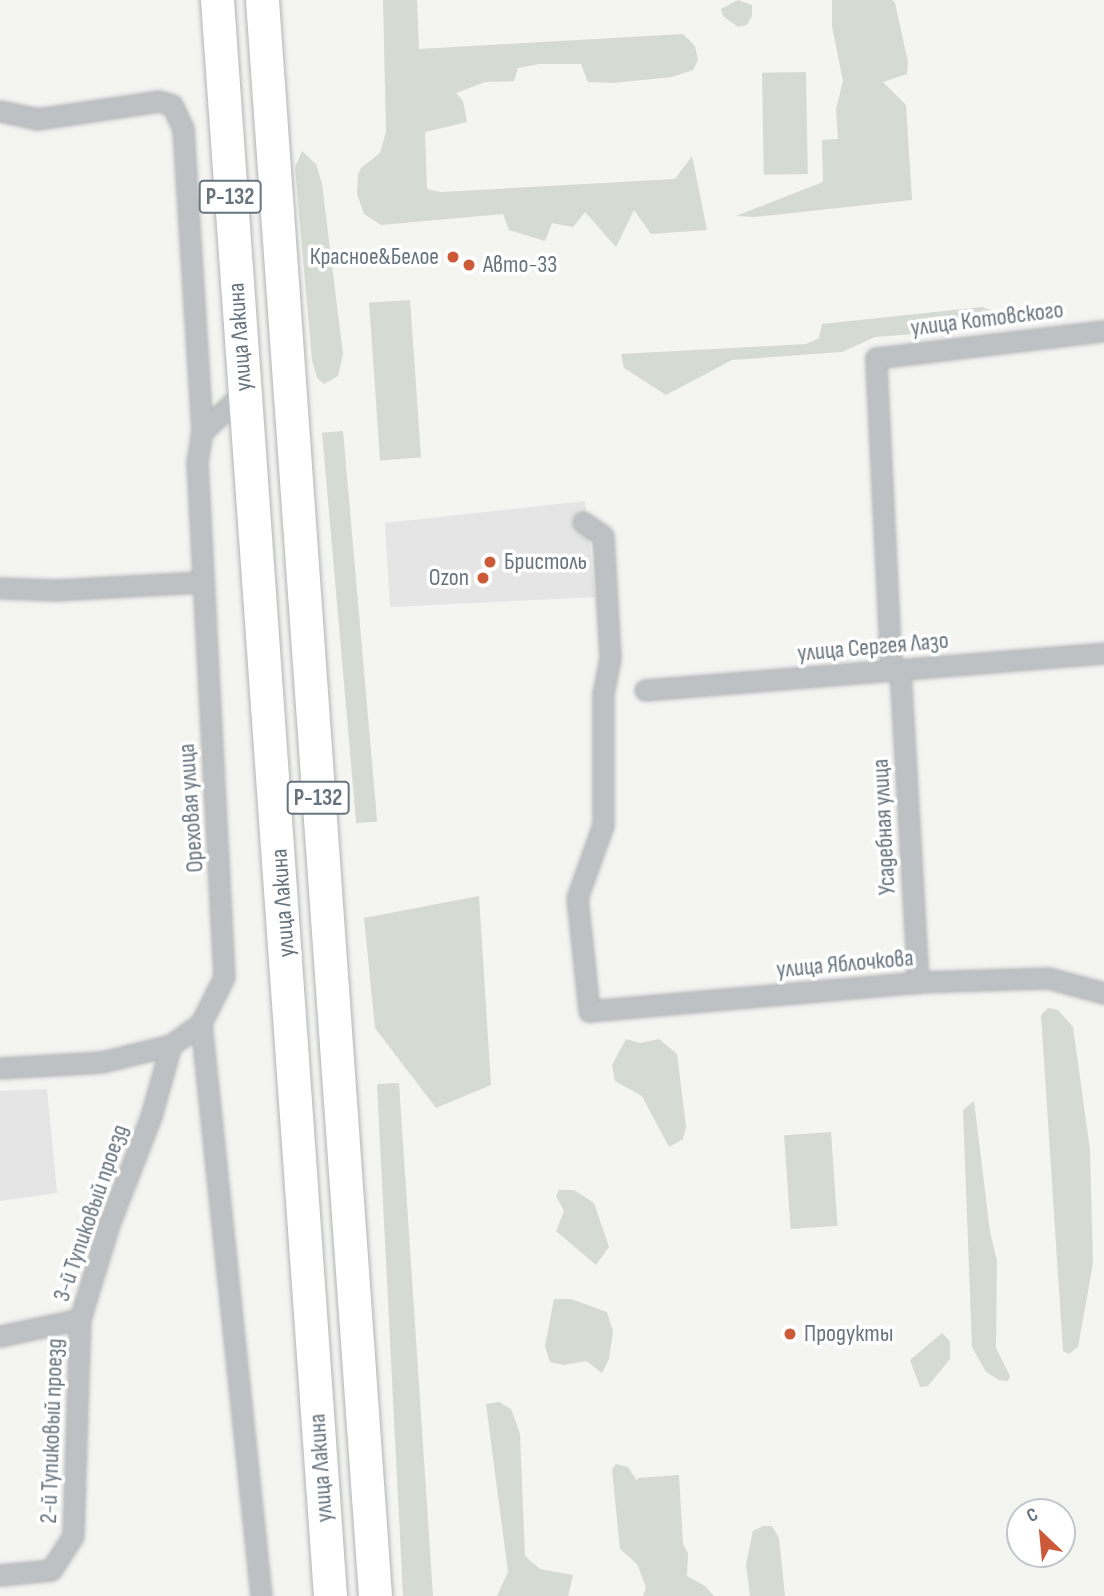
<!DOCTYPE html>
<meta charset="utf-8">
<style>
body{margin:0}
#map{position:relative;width:1104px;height:1596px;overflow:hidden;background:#f4f4f1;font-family:"Sofia Sans Condensed",sans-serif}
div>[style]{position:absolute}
.built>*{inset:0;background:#e4e5e4}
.green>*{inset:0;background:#d5dad2;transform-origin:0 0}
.roads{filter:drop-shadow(0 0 2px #b1b4b6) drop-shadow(0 0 2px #b1b4b6)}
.minor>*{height:19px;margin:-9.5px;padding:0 9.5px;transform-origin:9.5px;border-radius:9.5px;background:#bec1c4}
.trunk>*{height:33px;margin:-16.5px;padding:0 16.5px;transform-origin:16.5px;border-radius:16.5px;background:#fff}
.dots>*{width:19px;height:19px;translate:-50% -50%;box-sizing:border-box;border:4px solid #fff;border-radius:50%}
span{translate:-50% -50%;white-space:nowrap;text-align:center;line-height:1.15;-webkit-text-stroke:7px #fff;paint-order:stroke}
.shield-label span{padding:2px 5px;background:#fff;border:2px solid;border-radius:5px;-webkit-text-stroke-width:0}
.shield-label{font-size:23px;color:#67747e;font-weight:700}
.poi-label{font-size:24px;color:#67747e}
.right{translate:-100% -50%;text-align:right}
.left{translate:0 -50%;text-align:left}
.street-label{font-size:24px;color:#67747e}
.north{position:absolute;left:1006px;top:1498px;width:70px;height:70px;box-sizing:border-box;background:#fff;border:2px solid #c2c7cb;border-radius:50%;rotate:334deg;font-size:19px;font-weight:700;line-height:28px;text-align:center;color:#67747e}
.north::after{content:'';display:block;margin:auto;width:24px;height:32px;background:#cc5a39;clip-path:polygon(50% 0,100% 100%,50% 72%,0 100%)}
</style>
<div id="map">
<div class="built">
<i style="clip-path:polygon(585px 501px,595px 597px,390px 607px,385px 523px)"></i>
<i style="clip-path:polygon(47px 1089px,57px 1193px,0 1201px,0 1091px)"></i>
</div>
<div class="green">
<i style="clip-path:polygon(383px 0,417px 0,419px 49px,683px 34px,695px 46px,698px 60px,693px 70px,672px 77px,613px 83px,588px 82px,581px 64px,539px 64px,518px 68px,514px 81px,485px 82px,456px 93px,463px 101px,467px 122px,425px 132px,427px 189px,441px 192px,675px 179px,692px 156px,707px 230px,651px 234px,634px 210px,616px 247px,585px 212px,573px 227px,552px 223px,545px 241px,509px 230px,503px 214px,381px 225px,364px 214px,357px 194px,358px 174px,361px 168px,380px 153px,386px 132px)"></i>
<i style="clip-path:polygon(738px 0,752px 5px,752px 16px,747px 25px,738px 27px,723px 16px,721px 9px)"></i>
<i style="clip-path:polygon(832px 0,892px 0,895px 3px,908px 62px,907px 74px,883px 82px,906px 105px,912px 200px,754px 217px,736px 216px,823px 182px,822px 140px,838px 139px,836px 109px,843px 81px,832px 26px)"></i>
<i style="left:806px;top:72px;width:102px;height:44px;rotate:89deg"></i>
<i style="clip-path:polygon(302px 151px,316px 164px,322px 184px,343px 354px,338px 376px,324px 384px,317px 378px,312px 360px,295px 168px)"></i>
<i style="left:410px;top:300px;width:158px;height:41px;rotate:86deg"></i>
<i style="clip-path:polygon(982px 307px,1001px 314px,993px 323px,979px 329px,875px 337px,842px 352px,732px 360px,666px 395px,624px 368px,621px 354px,806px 344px,819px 338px,822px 324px)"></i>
<i style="left:343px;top:431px;width:392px;height:21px;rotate:85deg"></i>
<i style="clip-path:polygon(479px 896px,491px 1085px,436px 1108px,375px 1028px,364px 918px)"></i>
<i style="clip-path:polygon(1048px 1008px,1058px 1010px,1073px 1027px,1090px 1150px,1093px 1263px,1078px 1347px,1069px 1354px,1063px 1351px,1041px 1015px)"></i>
<i style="clip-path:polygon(626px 1039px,640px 1043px,659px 1039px,677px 1054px,686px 1127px,683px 1139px,669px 1147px,642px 1096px,615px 1081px,612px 1065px)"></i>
<i style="clip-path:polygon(399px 1083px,433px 1596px,403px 1596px,377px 1084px)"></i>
<i style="clip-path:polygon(974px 1101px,990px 1232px,997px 1261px,996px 1348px,1010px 1376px,1008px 1381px,999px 1380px,986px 1372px,972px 1347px,963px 1110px)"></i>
<i style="left:831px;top:1132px;width:94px;height:47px;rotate:86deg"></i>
<i style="clip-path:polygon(559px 1190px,574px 1190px,594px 1203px,609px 1247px,596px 1265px,556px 1231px,564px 1211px,556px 1196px)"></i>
<i style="clip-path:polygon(554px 1299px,571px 1299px,607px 1312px,613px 1331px,609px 1359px,602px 1373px,586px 1361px,564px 1365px,550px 1362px,545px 1346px)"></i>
<i style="clip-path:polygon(942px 1333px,950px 1341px,950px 1359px,928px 1386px,920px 1387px,910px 1360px)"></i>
<i style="clip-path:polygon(499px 1402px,511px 1409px,520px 1434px,525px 1556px,540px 1569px,573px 1575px,568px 1596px,497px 1596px,508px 1572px,486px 1404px)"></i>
<i style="clip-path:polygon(616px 1464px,628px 1467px,637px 1481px,638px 1478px,679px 1475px,683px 1544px,688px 1553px,687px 1576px,705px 1586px,714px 1596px,643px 1596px,646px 1587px,637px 1564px,620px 1549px,612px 1469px)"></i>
<i style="clip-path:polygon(763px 1526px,772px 1526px,779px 1538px,785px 1596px,750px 1596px,746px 1564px,753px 1531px)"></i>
</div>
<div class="roads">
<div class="minor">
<i style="left:0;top:111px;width:38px;rotate:12deg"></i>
<i style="left:37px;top:119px;width:123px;rotate:-8.4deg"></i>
<i style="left:159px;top:101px;width:14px;rotate:17deg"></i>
<i style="left:172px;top:105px;width:26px;rotate:65deg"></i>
<i style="left:183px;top:129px;width:304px;rotate:86.4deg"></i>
<i style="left:583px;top:522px;width:24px;rotate:35deg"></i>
<i style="left:603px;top:536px;width:122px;rotate:86.7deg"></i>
<i style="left:610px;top:658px;width:36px;rotate:101deg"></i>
<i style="left:603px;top:693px;width:132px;rotate:90deg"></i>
<i style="left:603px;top:825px;width:77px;rotate:109.6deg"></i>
<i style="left:577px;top:898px;width:114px;rotate:83.9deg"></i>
<i style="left:589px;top:1011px;width:330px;rotate:-5deg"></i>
<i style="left:918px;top:982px;width:130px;rotate:-1.8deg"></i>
<i style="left:1048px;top:978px;width:58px;rotate:15deg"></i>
<i style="left:0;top:588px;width:55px;rotate:2.1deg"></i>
<i style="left:55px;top:590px;width:146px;rotate:-3.1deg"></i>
<i style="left:891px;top:670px;width:312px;rotate:-92.8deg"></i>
<i style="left:876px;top:358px;width:230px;rotate:-6.8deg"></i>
<i style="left:900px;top:670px;width:313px;rotate:86.7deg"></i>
<i style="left:645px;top:690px;width:460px;rotate:-4.6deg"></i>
<i style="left:201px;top:1023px;width:576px;rotate:84.02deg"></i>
<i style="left:0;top:1068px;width:102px;rotate:-3.4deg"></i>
<i style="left:102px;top:1062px;width:71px;rotate:-13.8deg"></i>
<i style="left:171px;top:1045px;width:37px;rotate:-36deg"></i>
<i style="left:201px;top:1023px;width:51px;rotate:-63.4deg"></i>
<i style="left:224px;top:977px;width:516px;rotate:-93deg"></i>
<i style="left:197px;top:462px;width:30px;rotate:-81deg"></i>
<i style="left:202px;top:432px;width:57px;rotate:-43.6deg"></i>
<i style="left:0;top:1336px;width:82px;rotate:-12deg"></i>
<i style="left:80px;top:1319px;width:99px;rotate:-73deg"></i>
<i style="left:109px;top:1224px;width:116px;rotate:-68.7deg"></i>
<i style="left:151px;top:1116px;width:74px;rotate:-74.3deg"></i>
<i style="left:0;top:1575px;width:51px;rotate:-5.6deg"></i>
<i style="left:51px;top:1570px;width:40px;rotate:-57.1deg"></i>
<i style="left:73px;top:1536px;width:217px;rotate:-88.2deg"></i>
</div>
<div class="trunk">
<i style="left:217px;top:0;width:1600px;rotate:85.95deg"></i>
<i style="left:262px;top:0;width:1600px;rotate:85.95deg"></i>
</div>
</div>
<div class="dots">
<i style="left:453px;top:257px;background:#cc5a39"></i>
<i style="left:469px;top:265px;background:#cc5a39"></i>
<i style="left:490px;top:562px;background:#cc5a39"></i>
<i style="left:483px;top:578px;background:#cc5a39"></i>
<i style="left:790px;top:1334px;background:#cc5a39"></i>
</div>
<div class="shield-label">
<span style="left:230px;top:197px">Р-132</span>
<span style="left:318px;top:798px">Р-132</span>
</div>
<div class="poi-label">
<span class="right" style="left:439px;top:257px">Красное&amp;Белое</span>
<span class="left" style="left:483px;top:265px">Авто-33</span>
<span class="left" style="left:504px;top:562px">Бристоль</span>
<span class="right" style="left:469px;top:578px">Ozon</span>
<span class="left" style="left:804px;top:1334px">Продукты</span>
</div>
<div class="street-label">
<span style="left:987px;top:319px;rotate:-7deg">улица Котовского</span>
<span style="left:240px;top:337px;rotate:-94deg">улица Лакина</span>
<span style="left:873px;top:647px;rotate:-5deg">улица Сергея Лазо</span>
<span style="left:191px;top:808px;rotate:-94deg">Ореховая улица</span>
<span style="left:884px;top:827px;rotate:-93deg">Усадебная улица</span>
<span style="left:283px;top:903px;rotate:-94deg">улица Лакина</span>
<span style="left:845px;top:964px;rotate:-5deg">улица Яблочкова</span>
<span style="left:91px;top:1213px;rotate:-71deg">3-й Тупиковый проезд</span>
<span style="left:52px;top:1431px;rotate:-88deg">2-й Тупиковый проезд</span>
<span style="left:321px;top:1468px;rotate:-94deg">улица Лакина</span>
</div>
<div class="north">С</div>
</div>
